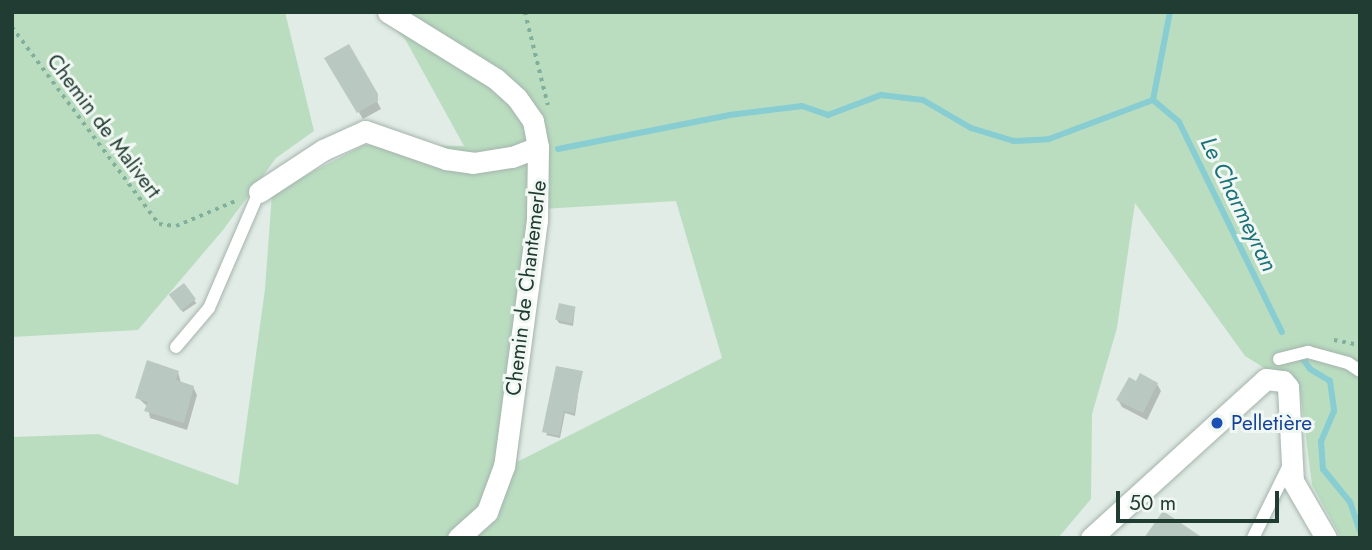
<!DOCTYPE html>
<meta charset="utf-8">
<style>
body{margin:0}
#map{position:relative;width:1372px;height:550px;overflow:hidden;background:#e1ece6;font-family:Jost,sans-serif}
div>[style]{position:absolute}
.green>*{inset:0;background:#baddc0}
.shadow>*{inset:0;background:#0003;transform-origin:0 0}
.stream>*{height:6px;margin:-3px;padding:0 3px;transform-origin:3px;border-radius:3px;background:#88cdd1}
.building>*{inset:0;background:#b9c9c1;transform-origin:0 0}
.path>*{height:3.5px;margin-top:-1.75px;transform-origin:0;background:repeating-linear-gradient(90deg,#81af9c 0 3.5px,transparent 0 8.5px)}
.roads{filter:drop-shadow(0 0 2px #a4b4ac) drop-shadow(0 0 2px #a4b4ac)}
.service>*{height:12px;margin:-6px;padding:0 6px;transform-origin:6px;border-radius:6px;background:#fff}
.minor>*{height:21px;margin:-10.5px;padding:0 10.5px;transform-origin:10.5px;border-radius:10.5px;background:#fff}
.tertiary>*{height:21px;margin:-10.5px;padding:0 10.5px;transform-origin:10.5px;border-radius:10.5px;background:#fff}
.dots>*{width:19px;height:19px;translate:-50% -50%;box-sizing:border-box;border:4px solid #f1f8f4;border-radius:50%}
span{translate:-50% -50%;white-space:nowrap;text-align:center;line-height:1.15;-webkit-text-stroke:6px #f1f8f4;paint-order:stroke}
.street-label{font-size:21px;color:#213c32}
.transit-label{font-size:21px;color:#164399}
.left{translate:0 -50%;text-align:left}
.water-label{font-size:23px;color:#1b7279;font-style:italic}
.frame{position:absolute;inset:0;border:14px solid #213c32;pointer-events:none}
.scale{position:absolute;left:1116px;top:491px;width:163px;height:32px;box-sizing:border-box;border:4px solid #213c32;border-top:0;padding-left:9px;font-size:21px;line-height:24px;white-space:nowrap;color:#213c32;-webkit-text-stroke:5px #f1f8f4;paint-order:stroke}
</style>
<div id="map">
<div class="green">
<i style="clip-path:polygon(12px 12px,285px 12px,314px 131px,276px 158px,223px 230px,138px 330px,12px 337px)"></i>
<i style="clip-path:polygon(evenodd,377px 12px,1360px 12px,1360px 538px,1341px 538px,1312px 485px,1300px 390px,1245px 356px,1135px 203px,1117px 328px,1092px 414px,1091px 499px,1058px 538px,12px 538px,12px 437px,98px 434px,238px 485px,265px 289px,272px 193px,364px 145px,464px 146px,405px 39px,377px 12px,676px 201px,722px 358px,517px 462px,542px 209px,676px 201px)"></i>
</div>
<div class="shadow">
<i style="clip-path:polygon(348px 46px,381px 109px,363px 119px,326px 59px)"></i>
<i style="left:184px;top:285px;width:22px;height:16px;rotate:56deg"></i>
<i style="clip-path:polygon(575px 308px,573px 326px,559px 323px,557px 320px)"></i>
<i style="clip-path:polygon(178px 372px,181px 383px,193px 387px,197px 395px,187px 430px,150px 418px,148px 407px,137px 397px)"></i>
<i style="clip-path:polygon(581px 373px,575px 416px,565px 413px,560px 438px,546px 435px)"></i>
<i style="clip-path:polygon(1136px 383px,1157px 384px,1161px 391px,1147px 420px,1122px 407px,1118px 400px)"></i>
</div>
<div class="stream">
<i style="left:1153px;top:100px;width:34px;rotate:40deg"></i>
<i style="left:1179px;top:122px;width:234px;rotate:63.9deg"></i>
<i style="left:1153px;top:100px;width:90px;rotate:-79.1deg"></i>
<i style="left:558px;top:149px;width:174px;rotate:-11.2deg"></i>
<i style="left:729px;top:115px;width:74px;rotate:-7deg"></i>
<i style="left:802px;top:106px;width:28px;rotate:19deg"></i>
<i style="left:828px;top:115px;width:57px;rotate:-20.7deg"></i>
<i style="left:881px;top:95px;width:42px;rotate:6.8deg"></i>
<i style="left:923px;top:100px;width:56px;rotate:30.3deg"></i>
<i style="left:971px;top:128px;width:45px;rotate:16.8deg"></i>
<i style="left:1014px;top:141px;width:35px;rotate:-3deg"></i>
<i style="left:1049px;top:139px;width:111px;rotate:-20.6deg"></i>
<i style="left:1300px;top:355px;width:17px;rotate:54deg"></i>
<i style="left:1310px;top:369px;width:23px;rotate:31deg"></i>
<i style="left:1330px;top:381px;width:30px;rotate:82deg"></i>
<i style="left:1334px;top:411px;width:33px;rotate:113deg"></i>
<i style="left:1321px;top:441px;width:28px;rotate:86deg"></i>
<i style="left:1323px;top:469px;width:43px;rotate:50.7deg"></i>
<i style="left:1350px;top:502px;width:31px;rotate:71deg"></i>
</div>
<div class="building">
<i style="clip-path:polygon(349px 44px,378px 94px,378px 101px,357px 113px,324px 58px)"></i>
<i style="left:184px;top:283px;width:20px;height:19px;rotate:53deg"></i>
<i style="left:559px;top:303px;width:17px;height:17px;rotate:13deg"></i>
<i style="clip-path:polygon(147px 360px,179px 371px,176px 380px,194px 386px,184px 423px,144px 411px,148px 402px,135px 398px)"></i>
<i style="clip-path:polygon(556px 366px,583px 371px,574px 413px,564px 411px,559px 436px,542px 432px)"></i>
<i style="clip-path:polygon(1140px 373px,1158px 383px,1143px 413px,1116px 400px,1129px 377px,1136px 381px)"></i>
<i style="clip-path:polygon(1163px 511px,1203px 538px,1144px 538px)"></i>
</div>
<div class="path">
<i style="left:525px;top:12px;width:96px;rotate:76.1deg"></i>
<i style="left:12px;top:27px;width:246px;rotate:53.3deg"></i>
<i style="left:159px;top:224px;width:17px;rotate:7deg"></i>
<i style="left:176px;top:226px;width:67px;rotate:-22.8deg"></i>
<i style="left:1334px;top:340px;width:26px;rotate:11deg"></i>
</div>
<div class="roads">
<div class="service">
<i style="left:176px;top:347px;width:51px;rotate:-49.8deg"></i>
<i style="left:209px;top:308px;width:126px;rotate:-66.7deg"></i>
<i style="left:1279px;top:359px;width:30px;rotate:-14deg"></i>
<i style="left:1308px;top:352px;width:41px;rotate:15.4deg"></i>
<i style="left:1348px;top:363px;width:14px;rotate:34deg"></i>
<i style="left:1253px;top:538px;width:81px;rotate:-63.7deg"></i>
</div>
<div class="minor">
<i style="left:259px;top:192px;width:77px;rotate:-33.3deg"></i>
<i style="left:323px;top:150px;width:46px;rotate:-24.3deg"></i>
<i style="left:365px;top:131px;width:86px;rotate:19.1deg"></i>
<i style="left:446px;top:159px;width:27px;rotate:8deg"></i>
<i style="left:473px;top:163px;width:39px;rotate:-9deg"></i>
<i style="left:512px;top:157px;width:28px;rotate:-21deg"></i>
</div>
<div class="tertiary">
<i style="left:388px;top:12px;width:127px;rotate:31.8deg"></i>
<i style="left:496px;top:79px;width:28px;rotate:42deg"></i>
<i style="left:517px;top:98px;width:28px;rotate:55deg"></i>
<i style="left:533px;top:121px;width:26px;rotate:79deg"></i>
<i style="left:538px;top:147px;width:73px;rotate:90.8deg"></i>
<i style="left:537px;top:220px;width:248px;rotate:97.6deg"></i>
<i style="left:504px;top:466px;width:49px;rotate:110.3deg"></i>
<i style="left:487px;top:512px;width:39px;rotate:138deg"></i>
<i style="left:1091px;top:538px;width:236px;rotate:-42.3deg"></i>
<i style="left:1266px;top:379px;width:17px;rotate:7deg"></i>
<i style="left:1283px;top:381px;width:8px;rotate:50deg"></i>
<i style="left:1288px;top:387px;width:94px;rotate:87deg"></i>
<i style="left:1293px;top:481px;width:66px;rotate:59.9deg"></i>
</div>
</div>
<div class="dots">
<i style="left:1217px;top:423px;background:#1a4fb4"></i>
</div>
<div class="street-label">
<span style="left:104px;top:126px;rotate:53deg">Chemin de Malivert</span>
<span style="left:526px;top:288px;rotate:-83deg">Chemin de Chantemerle</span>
</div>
<div class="transit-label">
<span class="left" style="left:1231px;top:423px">Pelletière</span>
</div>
<div class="water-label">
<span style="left:1239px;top:204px;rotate:64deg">Le Charmeyran</span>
</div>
<div class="frame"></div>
<div class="scale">50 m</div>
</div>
